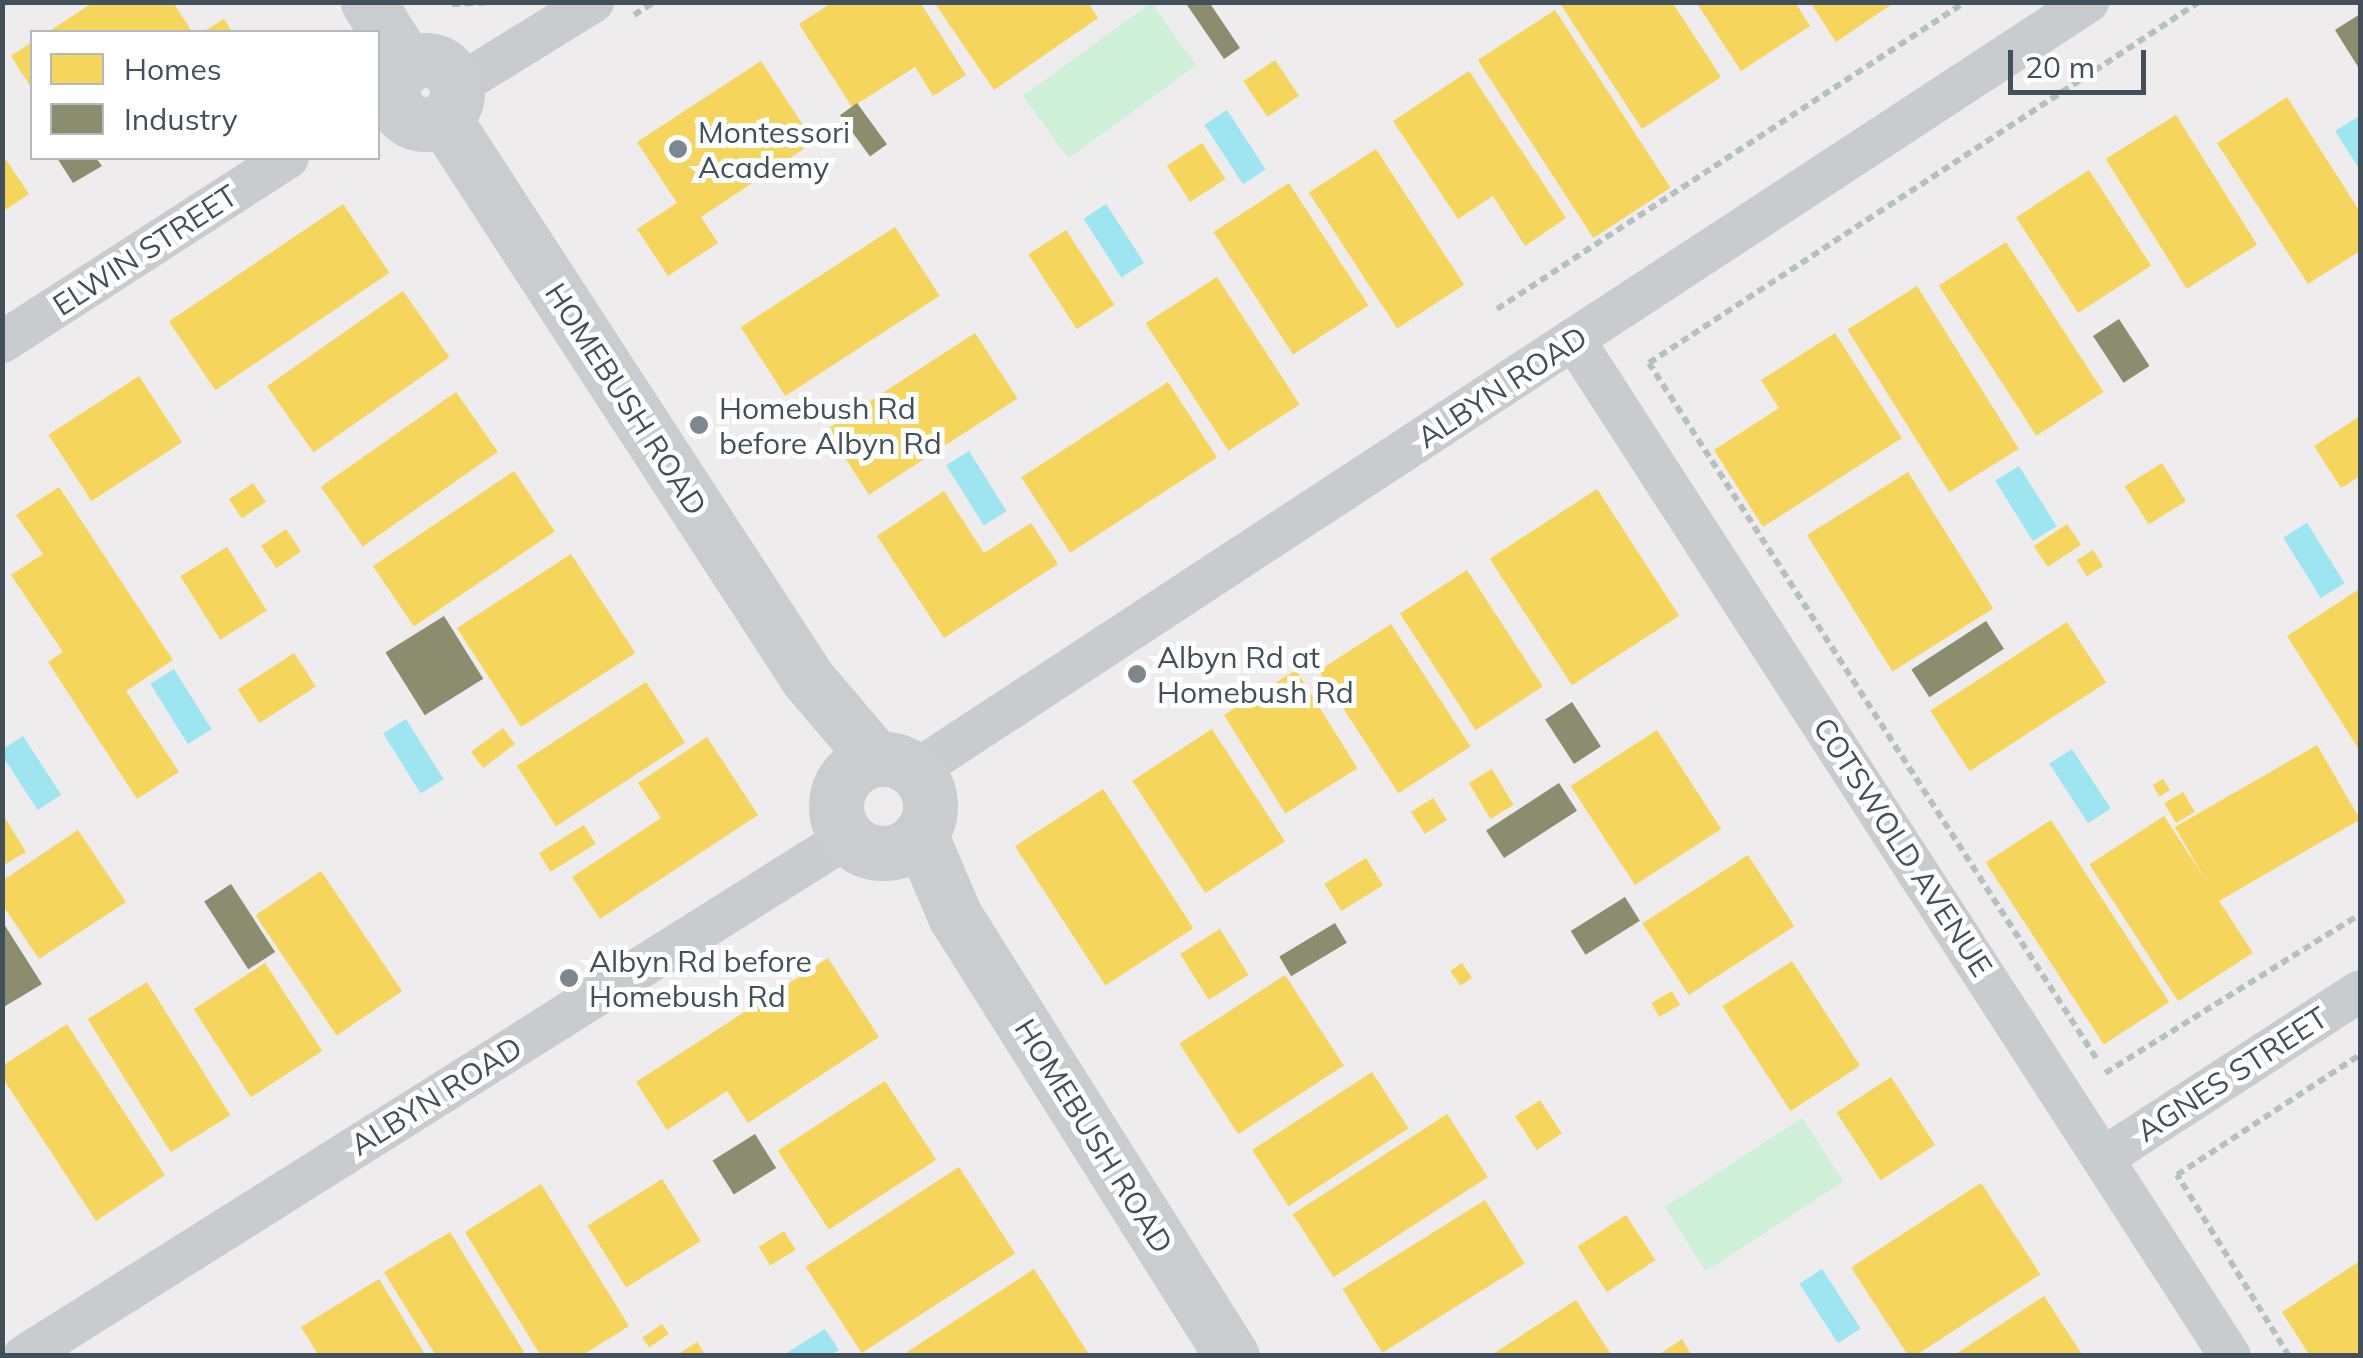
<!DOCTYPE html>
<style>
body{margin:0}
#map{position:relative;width:2363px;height:1358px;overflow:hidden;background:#eeecec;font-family:Mulish,sans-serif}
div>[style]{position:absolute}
.green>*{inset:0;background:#cef0d8;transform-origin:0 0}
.water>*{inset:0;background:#9ee5f2;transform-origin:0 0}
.homes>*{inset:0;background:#f6d55c;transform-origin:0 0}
.industry>*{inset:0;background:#8c8c6e;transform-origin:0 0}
.path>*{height:6px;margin-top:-3px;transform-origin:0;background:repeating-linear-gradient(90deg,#b4c2bd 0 8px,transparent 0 13px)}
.minor>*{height:42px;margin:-21px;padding:0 21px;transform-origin:21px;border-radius:21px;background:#c8ccce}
.secondary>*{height:55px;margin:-27.5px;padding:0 27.5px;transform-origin:27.5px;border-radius:27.5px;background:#c9cdd0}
.secondary>.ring{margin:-27.5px;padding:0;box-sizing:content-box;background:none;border:55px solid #c9cdd0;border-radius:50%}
.dots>*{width:28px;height:28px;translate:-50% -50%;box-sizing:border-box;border:5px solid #fff;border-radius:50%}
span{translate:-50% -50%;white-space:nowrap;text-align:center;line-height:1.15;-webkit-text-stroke:10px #fff;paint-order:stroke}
.poi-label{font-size:30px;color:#42505b}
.left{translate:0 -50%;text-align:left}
.street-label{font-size:30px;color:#42505b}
.frame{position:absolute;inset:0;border:5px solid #42505b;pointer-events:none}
.legend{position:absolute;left:30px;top:30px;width:350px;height:130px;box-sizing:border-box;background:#fff;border:2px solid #b3b9bd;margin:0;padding:12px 18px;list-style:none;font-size:30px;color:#42505b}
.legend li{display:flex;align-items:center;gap:20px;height:50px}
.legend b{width:50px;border:2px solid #b3b9bd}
.scale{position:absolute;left:2008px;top:50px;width:138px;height:45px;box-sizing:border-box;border:5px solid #42505b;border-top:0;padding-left:12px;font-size:30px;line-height:35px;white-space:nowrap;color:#42505b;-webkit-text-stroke:8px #fff;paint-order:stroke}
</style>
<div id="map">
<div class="green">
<i style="left:1151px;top:3px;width:77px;height:158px;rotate:54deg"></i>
<i style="left:1802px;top:1118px;width:76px;height:164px;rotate:57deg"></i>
</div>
<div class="water">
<i style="left:1227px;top:110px;width:71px;height:27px;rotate:57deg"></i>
<i style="clip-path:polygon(2359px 116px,2360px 119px,2360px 170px,2335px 131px)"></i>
<i style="left:1106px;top:204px;width:70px;height:27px;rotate:57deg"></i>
<i style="left:969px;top:451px;width:71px;height:27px;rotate:58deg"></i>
<i style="left:2019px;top:466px;width:71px;height:28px;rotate:58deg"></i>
<i style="left:2307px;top:523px;width:71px;height:28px;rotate:58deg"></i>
<i style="left:174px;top:669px;width:71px;height:28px;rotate:58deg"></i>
<i style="left:406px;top:719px;width:71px;height:27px;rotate:58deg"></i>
<i style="left:23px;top:736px;width:70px;height:28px;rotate:57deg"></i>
<i style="left:2072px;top:749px;width:71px;height:27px;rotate:57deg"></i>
<i style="left:1822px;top:1269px;width:71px;height:27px;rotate:57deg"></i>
<i style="clip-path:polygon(825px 1329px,839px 1350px,830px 1355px,783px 1355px)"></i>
</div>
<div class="homes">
<i style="clip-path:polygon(94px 2px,173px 2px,192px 32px,48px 32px)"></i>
<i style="clip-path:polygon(833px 2px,920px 2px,966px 75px,933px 96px,915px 67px,852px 107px,799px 24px)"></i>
<i style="clip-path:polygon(934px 2px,1088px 2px,1098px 18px,994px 90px)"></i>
<i style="clip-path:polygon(1559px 2px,1672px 2px,1721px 77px,1642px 129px)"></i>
<i style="clip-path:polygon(1696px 2px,1795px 2px,1810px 26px,1741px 71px)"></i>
<i style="clip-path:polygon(1810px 2px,1895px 2px,1836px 42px)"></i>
<i style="left:1555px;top:10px;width:212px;height:92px;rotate:57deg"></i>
<i style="clip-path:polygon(224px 19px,232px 32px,203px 32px)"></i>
<i style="clip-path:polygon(32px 42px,32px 89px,11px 56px)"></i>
<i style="left:1275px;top:60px;width:43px;height:38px;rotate:56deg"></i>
<i style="clip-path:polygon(761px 61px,814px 142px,701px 217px,718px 243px,668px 276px,637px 229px,677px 203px,637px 142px)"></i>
<i style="clip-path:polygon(1469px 71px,1566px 218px,1525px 246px,1493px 196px,1458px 219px,1393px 121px)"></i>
<i style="clip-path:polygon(2287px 97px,2360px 212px,2360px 251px,2308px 284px,2217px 143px)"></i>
<i style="left:2176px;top:115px;width:153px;height:83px;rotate:58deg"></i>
<i style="left:1202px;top:143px;width:43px;height:42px;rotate:57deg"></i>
<i style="left:1376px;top:149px;width:162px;height:80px;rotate:57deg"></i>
<i style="clip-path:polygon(2px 154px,29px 194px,2px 212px)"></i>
<i style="left:2089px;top:170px;width:114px;height:87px;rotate:57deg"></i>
<i style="left:1289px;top:183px;width:146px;height:90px;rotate:57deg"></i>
<i style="left:343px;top:204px;width:83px;height:210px;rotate:56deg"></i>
<i style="left:895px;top:227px;width:82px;height:184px;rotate:57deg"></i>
<i style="left:1066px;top:230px;width:89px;height:45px;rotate:57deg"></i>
<i style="left:2006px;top:242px;width:179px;height:80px;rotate:57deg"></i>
<i style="left:1217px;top:277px;width:152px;height:85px;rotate:57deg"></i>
<i style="left:1917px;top:286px;width:192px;height:82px;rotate:58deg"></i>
<i style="left:403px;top:291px;width:81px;height:166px;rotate:55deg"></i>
<i style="left:975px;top:333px;width:78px;height:177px;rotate:57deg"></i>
<i style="clip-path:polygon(1835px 333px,1902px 438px,1763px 527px,1714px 450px,1779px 408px,1761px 380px)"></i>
<i style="left:139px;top:376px;width:79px;height:108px;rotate:57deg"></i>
<i style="left:1168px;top:382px;width:90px;height:175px;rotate:57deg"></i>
<i style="left:456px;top:392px;width:73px;height:165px;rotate:55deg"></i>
<i style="clip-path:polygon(2360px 416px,2360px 476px,2341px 488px,2314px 446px)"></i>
<i style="left:2162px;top:463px;width:45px;height:44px;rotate:58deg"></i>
<i style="left:514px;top:471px;width:73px;height:170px;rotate:56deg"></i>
<i style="left:1908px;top:472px;width:161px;height:119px;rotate:58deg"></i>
<i style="left:253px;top:483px;width:23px;height:29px;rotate:56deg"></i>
<i style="clip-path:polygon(59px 487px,173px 660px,126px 691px,179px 772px,137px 799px,48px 662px,63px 652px,11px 575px,43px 554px,16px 515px)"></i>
<i style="left:1597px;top:489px;width:151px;height:128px;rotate:57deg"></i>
<i style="clip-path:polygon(944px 491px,984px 553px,1031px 523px,1058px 564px,944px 638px,877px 536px)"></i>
<i style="left:2067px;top:524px;width:25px;height:40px;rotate:56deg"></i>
<i style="left:286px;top:529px;width:27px;height:30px;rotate:56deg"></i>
<i style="left:227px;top:547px;width:75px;height:55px;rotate:58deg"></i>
<i style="left:2093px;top:550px;width:19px;height:19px;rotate:58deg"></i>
<i style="left:571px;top:554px;width:118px;height:136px;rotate:57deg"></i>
<i style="left:1467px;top:570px;width:139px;height:80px;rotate:57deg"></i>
<i style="clip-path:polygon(2358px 590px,2360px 594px,2360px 751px,2287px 636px)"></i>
<i style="left:2067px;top:622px;width:72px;height:163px;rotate:57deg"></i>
<i style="left:1391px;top:624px;width:146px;height:86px;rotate:57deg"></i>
<i style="left:294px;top:653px;width:40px;height:67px;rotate:57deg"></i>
<i style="left:1296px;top:670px;width:116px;height:85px;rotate:58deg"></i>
<i style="left:646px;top:682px;width:72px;height:154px;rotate:57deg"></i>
<i style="left:503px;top:728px;width:20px;height:40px;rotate:53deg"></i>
<i style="left:1212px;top:729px;width:134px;height:95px;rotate:57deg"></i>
<i style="left:1657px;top:730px;width:118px;height:103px;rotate:57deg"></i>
<i style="clip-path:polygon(707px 737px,758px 815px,600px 919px,572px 877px,661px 818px,638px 783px)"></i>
<i style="left:2317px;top:745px;width:86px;height:164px;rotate:60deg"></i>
<i style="left:1492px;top:769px;width:42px;height:27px;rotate:59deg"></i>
<i style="left:2163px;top:779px;width:13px;height:12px;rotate:58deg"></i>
<i style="left:1103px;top:789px;width:166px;height:105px;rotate:57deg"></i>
<i style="left:2183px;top:792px;width:23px;height:22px;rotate:59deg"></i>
<i style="left:1433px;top:798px;width:26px;height:26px;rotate:58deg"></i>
<i style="clip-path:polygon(2px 813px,26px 852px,2px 866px)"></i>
<i style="left:2164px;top:816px;width:163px;height:89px;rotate:57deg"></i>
<i style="left:2051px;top:820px;width:217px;height:78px;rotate:57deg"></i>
<i style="left:584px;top:825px;width:22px;height:53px;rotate:58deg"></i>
<i style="clip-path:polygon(78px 830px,126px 902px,39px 959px,2px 904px,2px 881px)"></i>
<i style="left:1748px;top:855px;width:85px;height:126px;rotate:57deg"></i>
<i style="left:1366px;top:858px;width:32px;height:49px;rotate:58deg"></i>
<i style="left:321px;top:871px;width:145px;height:79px;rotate:56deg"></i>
<i style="left:1220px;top:929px;width:54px;height:47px;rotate:58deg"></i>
<i style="clip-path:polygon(828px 958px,879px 1037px,748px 1123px,727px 1091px,667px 1130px,636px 1082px)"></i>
<i style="left:1792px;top:961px;width:125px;height:83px;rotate:57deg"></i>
<i style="left:265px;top:963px;width:105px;height:85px;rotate:57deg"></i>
<i style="left:1462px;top:963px;width:18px;height:14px;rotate:56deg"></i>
<i style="left:1285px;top:975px;width:108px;height:126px;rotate:57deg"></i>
<i style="left:147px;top:982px;width:157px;height:70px;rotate:58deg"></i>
<i style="left:1672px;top:991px;width:16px;height:24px;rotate:60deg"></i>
<i style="clip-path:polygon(67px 1024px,165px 1175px,96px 1221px,2px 1077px,2px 1066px)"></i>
<i style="left:1372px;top:1072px;width:67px;height:143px;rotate:57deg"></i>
<i style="left:1891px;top:1077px;width:81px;height:65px;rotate:57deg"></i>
<i style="left:885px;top:1081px;width:94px;height:128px;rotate:57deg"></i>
<i style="left:1540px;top:1100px;width:40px;height:30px;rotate:57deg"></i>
<i style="left:1447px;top:1114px;width:75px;height:184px;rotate:57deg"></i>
<i style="left:959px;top:1167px;width:103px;height:183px;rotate:57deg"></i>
<i style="left:662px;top:1179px;width:73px;height:88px;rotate:58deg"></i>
<i style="left:1981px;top:1183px;width:109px;height:155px;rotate:57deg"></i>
<i style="clip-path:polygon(541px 1184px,629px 1326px,581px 1356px,541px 1356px,465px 1232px)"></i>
<i style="left:1485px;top:1200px;width:75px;height:168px;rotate:58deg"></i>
<i style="left:1626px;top:1215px;width:54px;height:58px;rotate:57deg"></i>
<i style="left:784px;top:1231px;width:22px;height:30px;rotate:58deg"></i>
<i style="clip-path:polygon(450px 1232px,524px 1352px,519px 1356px,436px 1356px,384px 1272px)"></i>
<i style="clip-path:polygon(2360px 1261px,2360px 1356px,2310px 1356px,2282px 1312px)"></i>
<i style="clip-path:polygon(1034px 1269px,1090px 1356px,901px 1356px)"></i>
<i style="clip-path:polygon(379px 1279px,426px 1356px,319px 1356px,301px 1327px)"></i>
<i style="clip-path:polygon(2044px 1296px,2083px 1356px,1953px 1356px)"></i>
<i style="clip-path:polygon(1576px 1300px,1612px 1356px,1490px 1356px)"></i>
<i style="left:662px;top:1324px;width:12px;height:24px;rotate:55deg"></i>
<i style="clip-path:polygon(1682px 1339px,1692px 1356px,1657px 1356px)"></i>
<i style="clip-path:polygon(697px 1342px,706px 1356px,675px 1356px)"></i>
</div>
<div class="industry">
<i style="clip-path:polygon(1185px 2px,1209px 2px,1240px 48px,1224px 59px)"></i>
<i style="clip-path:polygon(2360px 14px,2360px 70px,2335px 30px)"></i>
<i style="left:857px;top:103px;width:51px;height:21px;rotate:54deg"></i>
<i style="clip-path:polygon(57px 158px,96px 158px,102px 166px,73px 183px)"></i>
<i style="left:2119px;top:319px;width:56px;height:31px;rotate:57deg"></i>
<i style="left:444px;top:616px;width:74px;height:69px;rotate:58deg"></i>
<i style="left:1986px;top:621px;width:33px;height:89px;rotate:57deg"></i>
<i style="left:1572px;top:702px;width:53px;height:32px;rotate:57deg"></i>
<i style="left:1559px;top:783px;width:33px;height:87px;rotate:57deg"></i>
<i style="left:231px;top:884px;width:81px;height:32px;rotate:57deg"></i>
<i style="left:1625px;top:897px;width:28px;height:64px;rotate:58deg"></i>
<i style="clip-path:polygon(2px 921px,42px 984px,2px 1008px)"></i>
<i style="left:1335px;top:923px;width:23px;height:65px;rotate:59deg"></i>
<i style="left:755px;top:1134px;width:40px;height:50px;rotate:58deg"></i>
</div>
<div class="path">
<i style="left:452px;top:4px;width:42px;rotate:-2.7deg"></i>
<i style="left:634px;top:15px;width:24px;rotate:-33deg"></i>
<i style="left:1497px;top:309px;width:560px;rotate:-33.26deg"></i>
<i style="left:2096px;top:1058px;width:826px;rotate:-122.75deg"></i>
<i style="left:1649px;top:363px;width:658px;rotate:-33.28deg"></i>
<i style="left:2105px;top:1073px;width:301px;rotate:-31.9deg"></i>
<i style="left:2289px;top:1356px;width:213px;rotate:-121.7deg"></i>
<i style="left:2177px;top:1175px;width:219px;rotate:-33.3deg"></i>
</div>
<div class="minor">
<i style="left:457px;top:86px;width:160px;rotate:-31.7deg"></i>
<i style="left:378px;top:100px;width:16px;rotate:-4deg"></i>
<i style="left:1574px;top:340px;width:1209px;rotate:57.15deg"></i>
<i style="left:2px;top:342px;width:340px;rotate:-32.8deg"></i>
<i style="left:915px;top:771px;width:1403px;rotate:-33.25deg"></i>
<i style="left:2103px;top:1158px;width:306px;rotate:-33deg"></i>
<i style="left:24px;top:1356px;width:974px;rotate:-32.2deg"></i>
</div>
<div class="secondary">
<i style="left:368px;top:2px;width:75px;rotate:57.6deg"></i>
<i class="ring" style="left:393px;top:60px;width:9px;height:9px"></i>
<i style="left:444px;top:119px;width:668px;rotate:56.98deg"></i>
<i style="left:808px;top:679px;width:105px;rotate:49.6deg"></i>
<i class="ring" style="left:836px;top:759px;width:39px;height:39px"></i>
<i style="left:920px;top:834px;width:89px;rotate:66.9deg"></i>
<i style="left:955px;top:916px;width:520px;rotate:57.81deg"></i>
</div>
<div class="dots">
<i style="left:678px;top:149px;background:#7e878e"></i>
<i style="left:699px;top:425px;background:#7e878e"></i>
<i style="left:1137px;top:674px;background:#7e878e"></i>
<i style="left:569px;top:978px;background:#7e878e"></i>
</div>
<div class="poi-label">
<span class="left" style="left:698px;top:149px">Montessori<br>Academy</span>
<span class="left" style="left:719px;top:425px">Homebush Rd<br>before Albyn Rd</span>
<span class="left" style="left:1157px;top:674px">Albyn Rd at<br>Homebush Rd</span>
<span class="left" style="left:589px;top:978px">Albyn Rd before<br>Homebush Rd</span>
</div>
<div class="street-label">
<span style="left:145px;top:250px;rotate:-33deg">ELWIN STREET</span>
<span style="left:1502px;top:387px;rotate:-33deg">ALBYN ROAD</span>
<span style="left:626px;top:399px;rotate:57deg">HOMEBUSH ROAD</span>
<span style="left:1903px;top:847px;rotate:57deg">COTSWOLD AVENUE</span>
<span style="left:2232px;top:1074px;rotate:-33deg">AGNES STREET</span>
<span style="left:436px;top:1096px;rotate:-32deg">ALBYN ROAD</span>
<span style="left:1094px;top:1136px;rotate:58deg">HOMEBUSH ROAD</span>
</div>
<div class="frame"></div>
<ul class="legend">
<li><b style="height:28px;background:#f6d55c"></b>Homes</li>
<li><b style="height:28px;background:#8c8c6e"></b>Industry</li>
</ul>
<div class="scale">20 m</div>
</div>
